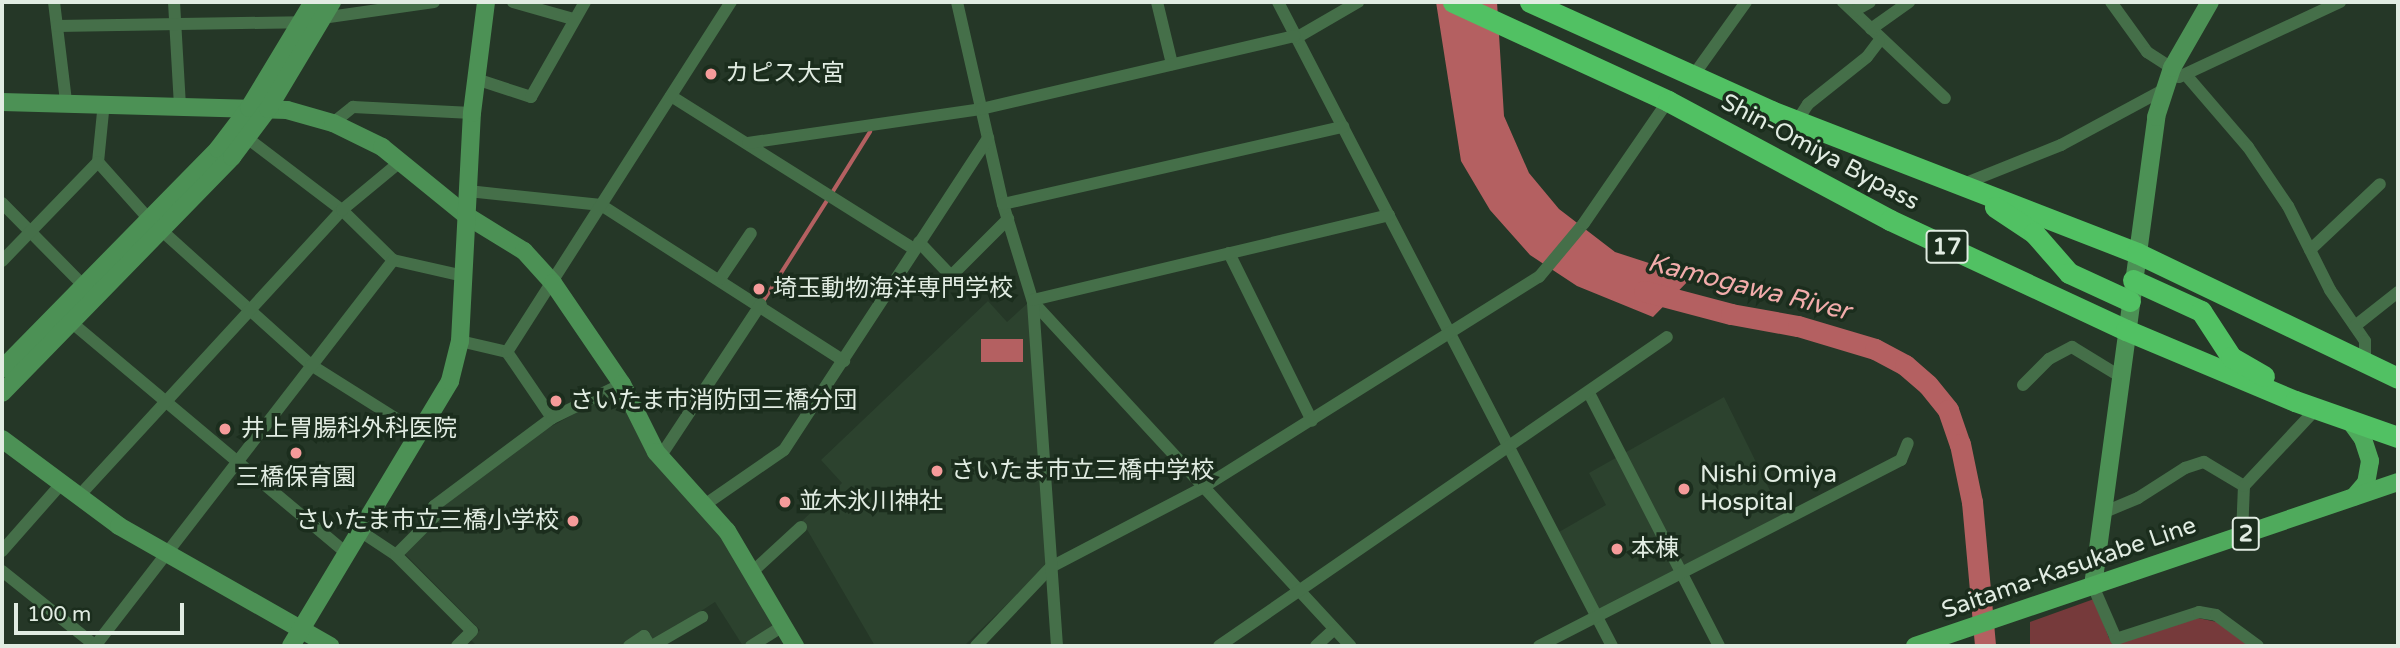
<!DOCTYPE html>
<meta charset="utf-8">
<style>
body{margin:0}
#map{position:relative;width:2400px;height:648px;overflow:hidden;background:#253727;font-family:"Varela Round","Noto Sans JP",sans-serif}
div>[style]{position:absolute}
.built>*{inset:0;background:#2c422e}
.green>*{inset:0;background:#763a3b}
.water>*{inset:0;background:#b46061;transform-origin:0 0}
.stream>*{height:3.5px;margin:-1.75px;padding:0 1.75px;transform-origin:1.75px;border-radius:1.75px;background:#b46061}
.river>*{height:21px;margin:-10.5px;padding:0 10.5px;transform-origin:10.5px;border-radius:10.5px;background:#b46061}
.street>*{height:12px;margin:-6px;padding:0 6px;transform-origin:6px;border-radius:6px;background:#456f49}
.secondary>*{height:18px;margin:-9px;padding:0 9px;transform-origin:9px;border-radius:9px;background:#4c9155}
.primary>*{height:18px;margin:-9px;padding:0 9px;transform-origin:9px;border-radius:9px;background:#4faa5c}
.highway>*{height:21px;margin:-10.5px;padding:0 10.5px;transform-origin:10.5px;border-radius:10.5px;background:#51c163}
.dots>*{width:19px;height:19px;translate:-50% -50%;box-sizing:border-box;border:4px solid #1b2d1d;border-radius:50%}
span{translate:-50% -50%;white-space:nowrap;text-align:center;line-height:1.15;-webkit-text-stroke:7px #1b2d1d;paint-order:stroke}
.shield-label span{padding:2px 5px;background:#1b2d1d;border:2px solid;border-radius:5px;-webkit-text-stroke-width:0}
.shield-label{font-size:23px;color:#e1ece2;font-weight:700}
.poi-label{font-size:24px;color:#e1ece2}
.left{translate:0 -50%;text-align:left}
.right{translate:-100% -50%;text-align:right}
.street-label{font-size:24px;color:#e1ece2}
.water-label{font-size:26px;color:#f2acab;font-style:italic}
.frame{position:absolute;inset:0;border:4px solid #e1ece2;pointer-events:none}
.scale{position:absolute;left:14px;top:603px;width:170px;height:32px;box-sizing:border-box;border:4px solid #e1ece2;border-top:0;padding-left:9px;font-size:21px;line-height:24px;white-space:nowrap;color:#e1ece2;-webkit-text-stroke:5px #1b2d1d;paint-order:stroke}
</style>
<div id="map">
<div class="built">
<i style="clip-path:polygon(988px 301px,1007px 322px,1030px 301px,1048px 558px,1041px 571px,964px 646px,875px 646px,802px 521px,842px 483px,821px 460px)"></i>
<i style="clip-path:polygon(616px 391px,666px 475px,719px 529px,774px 622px,772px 629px,743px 646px,715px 602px,653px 642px,646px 632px,622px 646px,477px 646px,470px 639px,480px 630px,404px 553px,444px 513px,441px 507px,543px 431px)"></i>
<i style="clip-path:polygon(1724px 397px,1782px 515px,1598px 609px,1559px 532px,1606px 505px,1589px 473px)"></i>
</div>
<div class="green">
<i style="clip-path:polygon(2094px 599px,2109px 638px,2119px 643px,2198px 618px,2217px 622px,2249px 646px,2030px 646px,2030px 622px)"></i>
</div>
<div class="water">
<i style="clip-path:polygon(1436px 2px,1497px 2px,1504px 116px,1529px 173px,1559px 209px,1615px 252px,1692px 277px,1653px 317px,1577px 286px,1530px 255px,1490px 210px,1461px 161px)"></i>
<i style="left:981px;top:339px;width:42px;height:23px"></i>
</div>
<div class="stream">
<i style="left:832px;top:193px;width:72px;rotate:-58.1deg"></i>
<i style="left:764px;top:300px;width:120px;rotate:-57.6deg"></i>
</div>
<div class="river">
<i style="left:1644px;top:291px;width:90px;rotate:14.8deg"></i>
<i style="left:1731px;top:314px;width:68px;rotate:10.2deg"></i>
<i style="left:1798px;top:326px;width:80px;rotate:16.6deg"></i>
<i style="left:1875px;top:349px;width:34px;rotate:28deg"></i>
<i style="left:1905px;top:365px;width:30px;rotate:41deg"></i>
<i style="left:1928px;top:385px;width:32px;rotate:51deg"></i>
<i style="left:1948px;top:410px;width:36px;rotate:71deg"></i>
<i style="left:1960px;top:444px;width:59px;rotate:78.3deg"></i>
<i style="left:1972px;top:502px;width:145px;rotate:84.8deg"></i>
</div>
<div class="street">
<i style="left:54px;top:2px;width:100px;rotate:83.1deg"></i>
<i style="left:174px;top:2px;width:103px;rotate:86.7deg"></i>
<i style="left:513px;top:2px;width:62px;rotate:15.8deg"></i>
<i style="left:957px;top:2px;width:207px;rotate:77.2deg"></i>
<i style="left:1003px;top:204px;width:102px;rotate:73deg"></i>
<i style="left:1033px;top:302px;width:468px;rotate:47.3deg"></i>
<i style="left:1157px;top:2px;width:64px;rotate:76.4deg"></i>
<i style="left:1278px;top:2px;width:725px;rotate:62.59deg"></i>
<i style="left:1843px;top:2px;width:140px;rotate:43.3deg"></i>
<i style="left:2111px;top:2px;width:62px;rotate:54.2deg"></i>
<i style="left:2147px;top:52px;width:30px;rotate:33deg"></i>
<i style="left:1854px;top:11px;width:18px;rotate:-29deg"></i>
<i style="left:322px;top:18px;width:113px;rotate:-8.1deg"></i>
<i style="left:57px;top:26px;width:244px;rotate:-0.9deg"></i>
<i style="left:1871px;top:29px;width:47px;rotate:-35.4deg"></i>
<i style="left:1296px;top:38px;width:72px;rotate:-30.1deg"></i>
<i style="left:2186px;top:75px;width:95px;rotate:49.3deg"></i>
<i style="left:2248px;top:147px;width:71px;rotate:55.9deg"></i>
<i style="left:2288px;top:206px;width:94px;rotate:63.4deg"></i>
<i style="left:2330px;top:290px;width:62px;rotate:55.5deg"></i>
<i style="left:2365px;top:341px;width:19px;rotate:90deg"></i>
<i style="left:1693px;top:76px;width:91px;rotate:-54.4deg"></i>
<i style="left:2179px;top:77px;width:178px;rotate:-25deg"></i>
<i style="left:476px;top:79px;width:58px;rotate:18.1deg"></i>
<i style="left:531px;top:97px;width:109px;rotate:-60.4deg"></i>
<i style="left:671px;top:96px;width:287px;rotate:32.2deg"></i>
<i style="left:104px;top:102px;width:60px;rotate:95.7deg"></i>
<i style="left:98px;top:162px;width:76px;rotate:48.2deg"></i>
<i style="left:1797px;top:121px;width:20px;rotate:-57deg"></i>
<i style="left:1808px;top:104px;width:75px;rotate:-38.5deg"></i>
<i style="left:1867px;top:57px;width:20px;rotate:-53deg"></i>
<i style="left:333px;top:123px;width:26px;rotate:-39deg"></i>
<i style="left:353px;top:107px;width:119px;rotate:2.9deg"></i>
<i style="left:247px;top:138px;width:119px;rotate:37.2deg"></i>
<i style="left:342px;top:210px;width:71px;rotate:44.4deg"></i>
<i style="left:393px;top:260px;width:73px;rotate:12.7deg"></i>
<i style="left:748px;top:143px;width:235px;rotate:-8.3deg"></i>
<i style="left:981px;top:109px;width:322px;rotate:-13.1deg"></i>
<i style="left:1961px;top:185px;width:108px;rotate:-21.8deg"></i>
<i style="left:2061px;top:145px;width:116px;rotate:-28.3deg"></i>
<i style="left:468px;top:191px;width:134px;rotate:6deg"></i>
<i style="left:601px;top:205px;width:289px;rotate:32.7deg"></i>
<i style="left:2px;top:203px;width:115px;rotate:45.4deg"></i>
<i style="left:1003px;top:204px;width:349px;rotate:-12.8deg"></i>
<i style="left:161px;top:230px;width:202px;rotate:42deg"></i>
<i style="left:311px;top:365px;width:128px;rotate:32.2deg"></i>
<i style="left:919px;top:242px;width:47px;rotate:46.7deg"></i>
<i style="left:951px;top:276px;width:81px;rotate:-45deg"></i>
<i style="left:2310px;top:250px;width:96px;rotate:-43.3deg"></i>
<i style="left:1229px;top:253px;width:187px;rotate:63.7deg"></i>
<i style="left:2px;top:261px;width:138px;rotate:-45.9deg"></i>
<i style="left:720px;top:279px;width:55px;rotate:-56deg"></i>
<i style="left:71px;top:322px;width:359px;rotate:40deg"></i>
<i style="left:2355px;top:326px;width:55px;rotate:-38.3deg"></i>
<i style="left:460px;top:341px;width:48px;rotate:13.2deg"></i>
<i style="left:507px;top:352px;width:80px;rotate:55.7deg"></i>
<i style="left:507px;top:352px;width:416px;rotate:-57.4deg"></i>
<i style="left:2023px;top:385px;width:37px;rotate:-45deg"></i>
<i style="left:2049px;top:359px;width:26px;rotate:-28deg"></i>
<i style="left:2072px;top:347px;width:54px;rotate:31.3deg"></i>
<i style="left:1589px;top:393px;width:284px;rotate:62.8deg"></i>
<i style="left:660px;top:457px;width:183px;rotate:-56.6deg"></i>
<i style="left:79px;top:496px;width:389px;rotate:-47.4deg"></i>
<i style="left:342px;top:210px;width:77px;rotate:-39.7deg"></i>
<i style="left:703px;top:506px;width:98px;rotate:-34.7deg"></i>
<i style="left:784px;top:450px;width:373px;rotate:-56.8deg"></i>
<i style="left:2100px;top:514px;width:41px;rotate:-22.8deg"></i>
<i style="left:2138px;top:498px;width:56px;rotate:-32.6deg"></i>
<i style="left:2185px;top:468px;width:20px;rotate:-18deg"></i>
<i style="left:2204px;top:462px;width:47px;rotate:31deg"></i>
<i style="left:360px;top:531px;width:43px;rotate:33.7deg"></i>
<i style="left:396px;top:555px;width:107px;rotate:45deg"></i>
<i style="left:472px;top:631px;width:21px;rotate:135deg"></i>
<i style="left:2242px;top:535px;width:49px;rotate:-87.7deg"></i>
<i style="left:2244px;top:486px;width:105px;rotate:-46.9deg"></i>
<i style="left:2px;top:551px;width:91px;rotate:-48.6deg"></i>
<i style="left:396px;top:555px;width:59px;rotate:-45deg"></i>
<i style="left:438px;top:513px;width:8px;rotate:-120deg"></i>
<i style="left:434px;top:506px;width:147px;rotate:-36.7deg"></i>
<i style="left:552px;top:418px;width:78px;rotate:-25.9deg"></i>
<i style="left:2px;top:571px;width:120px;rotate:38.6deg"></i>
<i style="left:751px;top:573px;width:68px;rotate:-42.6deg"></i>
<i style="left:2093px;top:586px;width:58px;rotate:66.5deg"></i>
<i style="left:2116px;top:639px;width:87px;rotate:-18deg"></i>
<i style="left:2199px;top:612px;width:17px;rotate:10deg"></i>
<i style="left:2216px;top:615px;width:52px;rotate:36.4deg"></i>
<i style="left:95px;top:646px;width:488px;rotate:-52.3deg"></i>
<i style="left:629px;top:646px;width:18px;rotate:-34deg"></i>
<i style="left:644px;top:636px;width:12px;rotate:59deg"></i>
<i style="left:652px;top:646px;width:58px;rotate:-30.1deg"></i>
<i style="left:751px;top:646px;width:38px;rotate:-32deg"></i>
<i style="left:976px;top:646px;width:109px;rotate:-46.5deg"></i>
<i style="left:1051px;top:567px;width:170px;rotate:-27.6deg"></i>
<i style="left:1202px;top:488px;width:398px;rotate:-32.1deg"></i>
<i style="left:1539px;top:277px;width:70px;rotate:-50.2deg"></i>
<i style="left:1584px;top:223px;width:148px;rotate:-55.5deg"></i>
<i style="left:1057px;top:646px;width:347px;rotate:-94deg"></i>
<i style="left:1033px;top:300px;width:366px;rotate:-13.4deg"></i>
<i style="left:1219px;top:646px;width:544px;rotate:-34.6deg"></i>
<i style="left:1316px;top:646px;width:23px;rotate:-43deg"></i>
<i style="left:1539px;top:646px;width:407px;rotate:-27.2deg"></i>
<i style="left:1901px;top:460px;width:18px;rotate:-68deg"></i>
</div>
<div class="secondary">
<i style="left:2px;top:102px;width:285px;rotate:1.6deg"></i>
<i style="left:287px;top:110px;width:48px;rotate:15.8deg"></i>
<i style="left:333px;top:123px;width:55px;rotate:26.1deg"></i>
<i style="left:382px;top:147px;width:109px;rotate:39.1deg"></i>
<i style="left:467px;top:216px;width:67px;rotate:31.6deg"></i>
<i style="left:524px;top:251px;width:43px;rotate:47.8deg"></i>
<i style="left:553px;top:283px;width:122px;rotate:55.7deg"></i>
<i style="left:622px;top:384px;width:76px;rotate:63.4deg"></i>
<i style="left:656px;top:452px;width:106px;rotate:48.1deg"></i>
<i style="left:727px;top:531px;width:134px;rotate:59.4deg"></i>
<i style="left:2px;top:369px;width:308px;rotate:-45.5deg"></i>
<i style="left:218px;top:149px;width:51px;rotate:-52.9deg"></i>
<i style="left:249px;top:108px;width:124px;rotate:-58.9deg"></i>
<i style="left:2px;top:393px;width:330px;rotate:-45.7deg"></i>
<i style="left:232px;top:157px;width:60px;rotate:-53.1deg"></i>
<i style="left:268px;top:109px;width:125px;rotate:-59.1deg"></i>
<i style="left:2px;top:439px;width:146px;rotate:36.6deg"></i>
<i style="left:119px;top:526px;width:243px;rotate:29.6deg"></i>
<i style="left:2093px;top:586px;width:473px;rotate:-82.3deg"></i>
<i style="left:2156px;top:117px;width:52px;rotate:-71.9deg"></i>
<i style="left:2172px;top:68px;width:76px;rotate:-60.1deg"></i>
<i style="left:291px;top:646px;width:309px;rotate:-59deg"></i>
<i style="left:450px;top:381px;width:41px;rotate:-76deg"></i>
<i style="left:460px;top:341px;width:228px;rotate:-87deg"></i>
<i style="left:472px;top:113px;width:112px;rotate:-82.8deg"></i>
</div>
<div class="primary">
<i style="left:2350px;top:421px;width:22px;rotate:54deg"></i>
<i style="left:2363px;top:439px;width:23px;rotate:72deg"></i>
<i style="left:2370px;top:461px;width:22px;rotate:100deg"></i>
<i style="left:2366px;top:483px;width:18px;rotate:131deg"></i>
<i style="left:1915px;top:646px;width:510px;rotate:-18.75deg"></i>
</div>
<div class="highway">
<i style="left:1453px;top:2px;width:237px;rotate:24.7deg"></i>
<i style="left:1668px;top:101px;width:252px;rotate:28.2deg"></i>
<i style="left:1890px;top:220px;width:260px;rotate:25deg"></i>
<i style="left:2126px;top:330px;width:183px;rotate:22.8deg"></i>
<i style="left:2295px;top:401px;width:109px;rotate:19.3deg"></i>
<i style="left:1530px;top:2px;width:265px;rotate:24.3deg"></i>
<i style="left:1771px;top:111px;width:393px;rotate:21.2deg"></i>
<i style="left:2137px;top:253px;width:289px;rotate:25.6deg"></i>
<i style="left:1995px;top:207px;width:47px;rotate:33.7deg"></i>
<i style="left:2034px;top:233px;width:53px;rotate:48.8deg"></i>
<i style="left:2069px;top:273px;width:67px;rotate:24.7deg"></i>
<i style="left:2133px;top:280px;width:75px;rotate:24.5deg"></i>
<i style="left:2201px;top:311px;width:55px;rotate:56.9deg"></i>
<i style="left:2231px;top:357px;width:38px;rotate:30deg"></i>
</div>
<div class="dots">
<i style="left:711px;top:74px;background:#f59b9a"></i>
<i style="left:759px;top:289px;background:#f59b9a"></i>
<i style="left:556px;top:401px;background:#f59b9a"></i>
<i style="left:225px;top:429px;background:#f59b9a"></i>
<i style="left:296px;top:453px;background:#f59b9a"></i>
<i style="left:937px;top:471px;background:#f59b9a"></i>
<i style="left:1684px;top:489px;background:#f59b9a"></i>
<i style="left:785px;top:502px;background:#f59b9a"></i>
<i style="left:573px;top:521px;background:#f59b9a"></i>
<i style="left:1617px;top:549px;background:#f59b9a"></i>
</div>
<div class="shield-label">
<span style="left:1947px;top:247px">17</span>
<span style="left:2246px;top:534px">2</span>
</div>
<div class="poi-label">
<span class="left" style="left:725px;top:74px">カピス大宮</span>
<span class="left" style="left:773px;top:289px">埼玉動物海洋専門学校</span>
<span class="left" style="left:570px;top:401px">さいたま市消防団三橋分団</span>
<span class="left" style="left:241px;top:429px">井上胃腸科外科医院</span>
<span class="left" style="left:951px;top:471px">さいたま市立三橋中学校</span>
<span class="left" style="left:1700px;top:489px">Nishi Omiya<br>Hospital</span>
<span style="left:296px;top:478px">三橋保育園</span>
<span class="left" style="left:799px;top:502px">並木氷川神社</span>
<span class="right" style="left:559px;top:521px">さいたま市立三橋小学校</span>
<span class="left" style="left:1631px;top:549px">本棟</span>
</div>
<div class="street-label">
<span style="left:1820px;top:152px;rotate:28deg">Shin-Omiya Bypass</span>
<span style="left:2069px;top:568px;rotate:-19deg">Saitama-Kasukabe Line</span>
</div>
<div class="water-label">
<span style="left:1749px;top:287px;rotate:14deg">Kamogawa River</span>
</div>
<div class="frame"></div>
<div class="scale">100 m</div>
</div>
